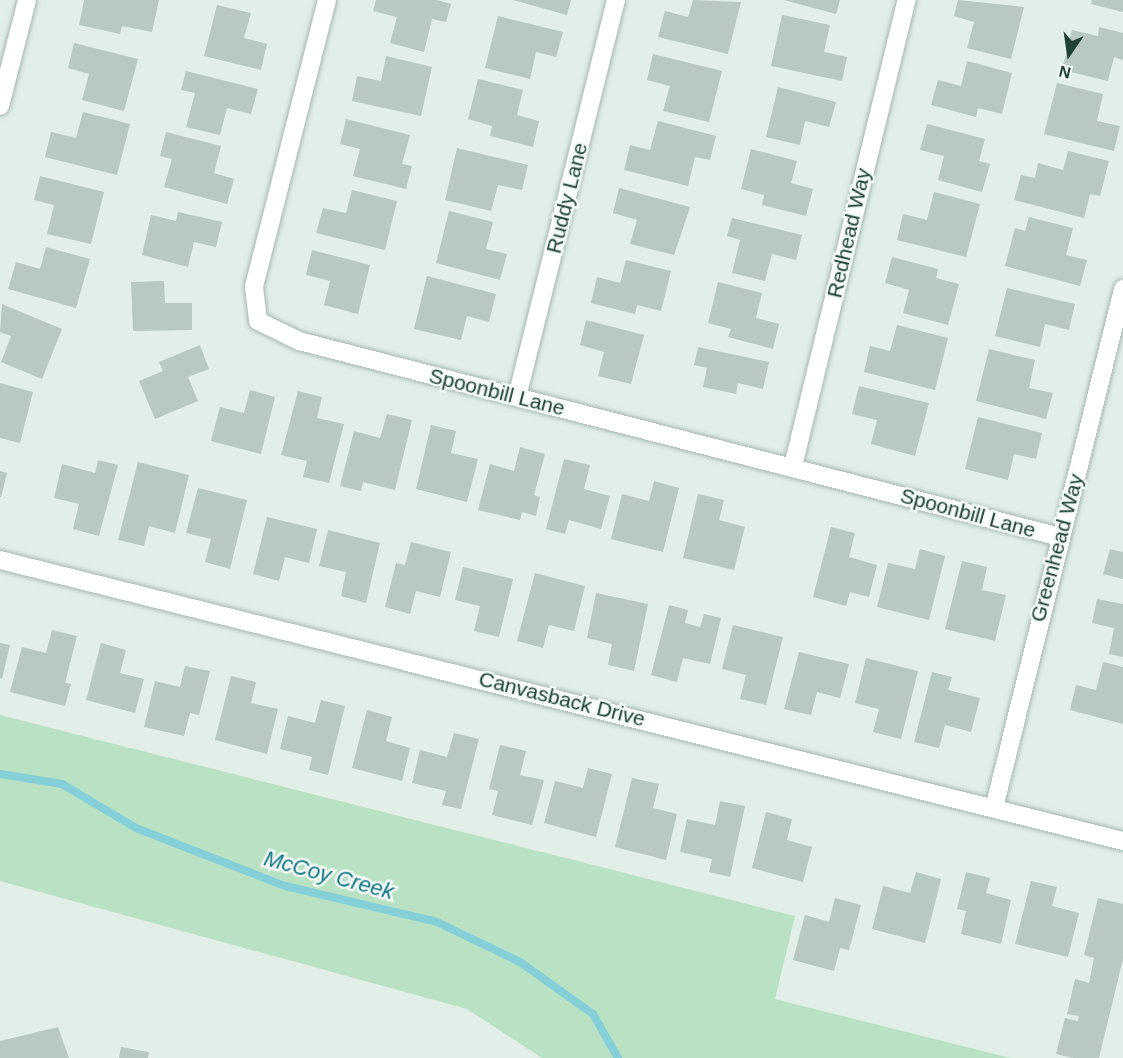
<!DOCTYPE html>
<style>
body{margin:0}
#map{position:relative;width:1123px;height:1058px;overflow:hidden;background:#e2eee8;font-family:Helvetica,sans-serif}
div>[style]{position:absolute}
.green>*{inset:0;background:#b9e1c3}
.stream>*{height:8px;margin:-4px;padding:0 4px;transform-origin:4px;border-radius:4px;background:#85cfd8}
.building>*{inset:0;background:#b7c9c1}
.roads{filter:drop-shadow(0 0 2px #a4b7af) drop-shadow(0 0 2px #a4b7af)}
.minor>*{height:18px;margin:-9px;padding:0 9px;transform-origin:9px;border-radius:9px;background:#fff}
span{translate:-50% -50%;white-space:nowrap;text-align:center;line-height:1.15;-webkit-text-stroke:5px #f3faf6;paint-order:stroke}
.street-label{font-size:21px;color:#204137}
.water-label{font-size:22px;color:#137584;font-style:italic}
.north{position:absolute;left:1039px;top:24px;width:60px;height:60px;-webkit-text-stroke:4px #f3faf6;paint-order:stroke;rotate:193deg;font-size:16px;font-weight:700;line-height:24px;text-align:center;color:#204137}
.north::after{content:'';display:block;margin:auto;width:21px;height:27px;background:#204137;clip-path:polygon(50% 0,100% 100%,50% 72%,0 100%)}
</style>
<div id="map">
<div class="green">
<i style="clip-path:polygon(0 715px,795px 916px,775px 999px,1011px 1058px,542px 1058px,467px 1009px,0 881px)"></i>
</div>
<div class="stream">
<i style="left:0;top:774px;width:63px;rotate:9.2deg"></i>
<i style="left:62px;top:784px;width:86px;rotate:30.7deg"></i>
<i style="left:136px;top:828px;width:160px;rotate:21.3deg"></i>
<i style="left:285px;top:886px;width:156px;rotate:13.3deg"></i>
<i style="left:437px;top:922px;width:92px;rotate:25.7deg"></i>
<i style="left:520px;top:962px;width:90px;rotate:35.5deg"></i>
<i style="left:593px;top:1014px;width:51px;rotate:60.4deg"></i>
</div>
<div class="building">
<i style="clip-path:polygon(84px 0,159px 0,152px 32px,122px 26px,120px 34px,79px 25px)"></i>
<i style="clip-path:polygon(376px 0,437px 0,451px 4px,446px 22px,432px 19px,424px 52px,390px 43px,397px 17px,373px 11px)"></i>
<i style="clip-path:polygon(513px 0,571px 0,567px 15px)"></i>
<i style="clip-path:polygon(693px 0,741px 2px,728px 54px,658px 37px,665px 11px,688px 17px)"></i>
<i style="clip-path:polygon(784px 0,840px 0,836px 14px)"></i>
<i style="clip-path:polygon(958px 0,1024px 7px,1011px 59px,967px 48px,974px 22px,954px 16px)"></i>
<i style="clip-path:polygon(1092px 0,1123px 0,1123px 12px,1091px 4px)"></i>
<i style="clip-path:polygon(217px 5px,251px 13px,244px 38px,267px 44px,261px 70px,204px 56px)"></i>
<i style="clip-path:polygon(782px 15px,830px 25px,824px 52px,847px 57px,842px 81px,771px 66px)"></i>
<i style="clip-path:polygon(498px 16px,563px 32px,556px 57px,536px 52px,530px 79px,485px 68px)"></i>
<i style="clip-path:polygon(1099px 27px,1123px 33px,1123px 60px,1114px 57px,1108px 81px,1062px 70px,1072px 30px,1098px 36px)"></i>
<i style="clip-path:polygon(74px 43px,138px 59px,124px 111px,82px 100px,89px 74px,68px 68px)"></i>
<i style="clip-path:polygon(653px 54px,722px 71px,709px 122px,663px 111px,670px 86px,647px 80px)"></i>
<i style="clip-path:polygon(386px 56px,432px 67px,421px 116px,352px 101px,357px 76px,381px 81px)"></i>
<i style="clip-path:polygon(967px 61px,1012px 73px,1002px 114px,978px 108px,976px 117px,931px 105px,938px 80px,961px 86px)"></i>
<i style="clip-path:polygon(186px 71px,258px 89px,251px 114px,227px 108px,220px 135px,186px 127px,195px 93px,181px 90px)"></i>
<i style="clip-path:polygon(478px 79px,523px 90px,517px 115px,539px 121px,533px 147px,490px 136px,492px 126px,468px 119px)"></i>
<i style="clip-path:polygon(1057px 83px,1103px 94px,1097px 121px,1120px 126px,1114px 151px,1044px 134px)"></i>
<i style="clip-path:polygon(778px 87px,836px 102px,829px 127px,805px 121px,800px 145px,766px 137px)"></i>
<i style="clip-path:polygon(83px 112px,130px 124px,117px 175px,45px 157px,51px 132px,76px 138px)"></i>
<i style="clip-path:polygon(346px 119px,410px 135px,402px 164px,412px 166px,406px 189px,353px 176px,360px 149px,340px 144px)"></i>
<i style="clip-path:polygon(658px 121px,716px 136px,710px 160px,695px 157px,688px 186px,624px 170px,630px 145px,650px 150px)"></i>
<i style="clip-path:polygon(927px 124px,985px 139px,979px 161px,990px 164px,982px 192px,938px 180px,944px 156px,920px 150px)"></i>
<i style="clip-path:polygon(166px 132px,221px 146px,214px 173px,234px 179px,227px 204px,164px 187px,172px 159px,160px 156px)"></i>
<i style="clip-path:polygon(457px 148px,528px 165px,522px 190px,498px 185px,491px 211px,445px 200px)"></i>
<i style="clip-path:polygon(751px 149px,797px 161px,791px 183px,813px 189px,806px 216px,762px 205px,764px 195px,741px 189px)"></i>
<i style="clip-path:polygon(1068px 151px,1109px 161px,1100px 196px,1090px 194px,1084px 218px,1014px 200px,1021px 175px,1035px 178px,1038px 163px,1063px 170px)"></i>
<i style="clip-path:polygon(40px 176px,104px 192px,91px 244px,47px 234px,54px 205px,34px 200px)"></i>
<i style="clip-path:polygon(619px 188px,690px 207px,674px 255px,630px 244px,637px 220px,613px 213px)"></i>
<i style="clip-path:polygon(352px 190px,397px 201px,385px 250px,316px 233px,323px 208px,346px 213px)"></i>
<i style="clip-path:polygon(934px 192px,980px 204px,966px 257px,897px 240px,903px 214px,927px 220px)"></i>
<i style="clip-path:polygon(449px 211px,493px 222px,486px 249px,507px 254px,500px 280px,436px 263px)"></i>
<i style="clip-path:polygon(178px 212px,222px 222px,216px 247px,194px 242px,188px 267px,142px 255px,151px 215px,176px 221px)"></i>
<i style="clip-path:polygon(1029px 217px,1073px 228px,1066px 255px,1087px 260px,1080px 286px,1005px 266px,1015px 228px,1025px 231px)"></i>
<i style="clip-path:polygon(732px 218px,802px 235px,796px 260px,772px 254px,765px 281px,732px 273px,740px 240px,727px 236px)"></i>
<i style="clip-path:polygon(46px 247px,90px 259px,76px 308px,8px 289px,16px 262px,40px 269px)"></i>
<i style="clip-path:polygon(312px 250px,370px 265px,358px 314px,324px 305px,330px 281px,306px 275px)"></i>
<i style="clip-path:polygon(892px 257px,938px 269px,936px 278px,959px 284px,948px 325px,903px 313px,909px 290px,885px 283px)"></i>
<i style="clip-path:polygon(626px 260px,671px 271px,661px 311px,637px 305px,635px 314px,591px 303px,597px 277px,620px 283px)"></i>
<i style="clip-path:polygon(427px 276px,496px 294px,489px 322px,467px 316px,461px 340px,414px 329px)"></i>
<i style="clip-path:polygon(164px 281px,165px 303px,192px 303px,192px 330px,133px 331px,131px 282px)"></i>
<i style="clip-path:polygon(718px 282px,762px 293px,756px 318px,779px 324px,773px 349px,728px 337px,731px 329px,708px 323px)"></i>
<i style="clip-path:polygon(1007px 288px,1075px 304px,1069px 330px,1045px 324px,1040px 347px,995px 336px)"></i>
<i style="clip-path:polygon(2px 304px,62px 329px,42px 379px,1px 362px,11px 336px,0 332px)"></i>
<i style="clip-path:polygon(586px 320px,644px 335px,631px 384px,598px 376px,604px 352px,580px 345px)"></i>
<i style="clip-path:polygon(897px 325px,948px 338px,935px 390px,864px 372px,870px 346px,890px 351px)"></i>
<i style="clip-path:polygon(200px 345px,209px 369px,188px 377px,198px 401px,155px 419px,139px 381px,163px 371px,159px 362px)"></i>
<i style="clip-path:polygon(698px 347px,769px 362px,763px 389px,738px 383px,736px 394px,703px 387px,707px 368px,694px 365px)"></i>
<i style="clip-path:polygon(989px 349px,1035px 360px,1029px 388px,1053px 393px,1046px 419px,976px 401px)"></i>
<i style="clip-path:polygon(0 383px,33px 392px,20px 443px,0 438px)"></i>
<i style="clip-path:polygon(859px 386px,929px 403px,915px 456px,871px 444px,877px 420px,852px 414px)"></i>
<i style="clip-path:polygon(250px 390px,275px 397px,261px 454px,211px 441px,220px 407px,244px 413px)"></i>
<i style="clip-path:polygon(298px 391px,322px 397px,317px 418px,344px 424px,329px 483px,303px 477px,307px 461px,281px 455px)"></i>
<i style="clip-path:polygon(387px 414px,412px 420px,395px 490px,363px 482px,361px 491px,340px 486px,354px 431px,380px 438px)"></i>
<i style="clip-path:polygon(978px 417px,1042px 433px,1036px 459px,1014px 454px,1008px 480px,965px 469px)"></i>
<i style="clip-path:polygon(431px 425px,456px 431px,451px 453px,478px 459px,467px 502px,416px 489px)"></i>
<i style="clip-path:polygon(520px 447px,545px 454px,534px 495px,540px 497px,536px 516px,522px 512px,520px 520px,478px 510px,490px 464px,514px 471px)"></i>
<i style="clip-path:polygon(564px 459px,590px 465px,584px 489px,610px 496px,601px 529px,569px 520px,565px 534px,546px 529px)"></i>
<i style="clip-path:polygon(98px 460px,118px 465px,99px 536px,73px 529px,79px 504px,54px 498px,62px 464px,95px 473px)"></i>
<i style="clip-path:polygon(138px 462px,189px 475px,175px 533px,149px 526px,144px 546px,118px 540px)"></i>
<i style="clip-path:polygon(0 471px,7px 473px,1px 497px,0 497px)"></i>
<i style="clip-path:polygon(654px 481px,679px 488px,663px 552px,611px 539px,622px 494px,649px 501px)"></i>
<i style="clip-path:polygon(198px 488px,247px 500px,230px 569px,205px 562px,211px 539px,186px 533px)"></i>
<i style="clip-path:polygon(698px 494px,724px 500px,719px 520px,745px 527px,734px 570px,683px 558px)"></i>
<i style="clip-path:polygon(267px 517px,317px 529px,309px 563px,285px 557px,279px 581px,253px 574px)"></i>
<i style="clip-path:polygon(831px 527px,855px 533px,849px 557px,877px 565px,869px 597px,850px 592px,846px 606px,813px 597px)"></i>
<i style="clip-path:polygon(328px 530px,380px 543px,366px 603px,341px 596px,346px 572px,319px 566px)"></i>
<i style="clip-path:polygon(411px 542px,451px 552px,440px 597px,416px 591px,410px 614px,385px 607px,396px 563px,405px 565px)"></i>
<i style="clip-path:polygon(920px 549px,945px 556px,929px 620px,877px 607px,888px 563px,915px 569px)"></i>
<i style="clip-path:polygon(1110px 549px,1123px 552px,1123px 579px,1103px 574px)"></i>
<i style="clip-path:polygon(962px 561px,987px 567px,982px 590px,1006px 595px,995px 641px,945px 629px)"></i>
<i style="clip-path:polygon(463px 567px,513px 579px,499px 637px,474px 631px,480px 606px,455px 600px)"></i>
<i style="clip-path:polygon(535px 573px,585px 586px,574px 631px,549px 625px,543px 648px,517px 641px)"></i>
<i style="clip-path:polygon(596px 593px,648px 604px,634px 671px,608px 665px,612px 644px,587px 638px)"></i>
<i style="clip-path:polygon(1097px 599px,1123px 604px,1123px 657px,1109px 654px,1114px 628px,1092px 623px)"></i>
<i style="clip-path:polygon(669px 605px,688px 610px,685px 623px,700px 627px,704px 614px,721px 618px,710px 664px,683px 658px,677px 682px,651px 675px)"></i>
<i style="clip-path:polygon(733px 625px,783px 637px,766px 705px,740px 699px,746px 675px,722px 669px)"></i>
<i style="clip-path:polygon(52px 630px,77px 636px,65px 683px,71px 684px,65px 706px,10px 692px,22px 647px,46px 653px)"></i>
<i style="clip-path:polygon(0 643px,10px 645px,2px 679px,0 678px)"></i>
<i style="clip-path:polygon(101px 643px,126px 650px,120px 673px,144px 679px,135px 713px,86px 700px)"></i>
<i style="clip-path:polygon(799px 652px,849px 664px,840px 698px,817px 692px,811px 715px,784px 709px)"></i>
<i style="clip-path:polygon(866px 658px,918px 671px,901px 739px,873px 732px,879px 709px,855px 703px)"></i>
<i style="clip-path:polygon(1103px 662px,1123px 667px,1123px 724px,1070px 710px,1076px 685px,1096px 690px)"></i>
<i style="clip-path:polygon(185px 666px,210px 671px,199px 715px,190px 713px,184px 736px,144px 727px,155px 681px,180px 687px)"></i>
<i style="clip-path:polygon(932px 672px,952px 677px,948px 690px,980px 698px,971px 732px,945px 725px,939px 748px,914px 742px)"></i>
<i style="clip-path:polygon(231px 676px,256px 682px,251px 703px,278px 709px,267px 754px,215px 740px)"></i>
<i style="clip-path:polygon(321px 700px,345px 706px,328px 775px,309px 770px,312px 757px,280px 749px,288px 716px,315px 723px)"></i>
<i style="clip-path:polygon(367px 710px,392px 717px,386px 741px,410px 748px,402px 781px,352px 768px)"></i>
<i style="clip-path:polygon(454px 733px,479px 739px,461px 809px,442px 805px,446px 791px,412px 783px,420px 750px,447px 757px)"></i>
<i style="clip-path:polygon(500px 745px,526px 751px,520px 775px,544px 780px,532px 825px,492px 815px,498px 791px,489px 789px)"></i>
<i style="clip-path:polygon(588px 768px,612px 774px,596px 837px,544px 823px,555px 781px,583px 788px)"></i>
<i style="clip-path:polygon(632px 778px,659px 784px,653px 808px,677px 814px,666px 860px,615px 847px)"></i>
<i style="clip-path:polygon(720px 801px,745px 806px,730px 877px,709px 872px,712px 859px,680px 852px,687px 819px,715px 825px)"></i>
<i style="clip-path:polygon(766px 812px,792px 819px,787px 840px,812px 847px,803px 882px,752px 868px)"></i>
<i style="clip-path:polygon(916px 872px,941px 879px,925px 943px,872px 929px,883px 886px,910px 893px)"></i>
<i style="clip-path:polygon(966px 872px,990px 878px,986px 893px,1011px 900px,1001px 944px,961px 934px,966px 911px,957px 909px)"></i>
<i style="clip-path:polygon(1031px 881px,1057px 887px,1052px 906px,1079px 913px,1068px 957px,1015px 944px)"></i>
<i style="clip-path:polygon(835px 898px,861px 905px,849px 950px,840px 948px,834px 971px,793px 960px,805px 915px,829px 922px)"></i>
<i style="clip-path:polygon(1098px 898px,1123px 904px,1123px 959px,1099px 1058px,1073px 1058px,1056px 1054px,1065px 1018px,1078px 1021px,1079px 1016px,1067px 1014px,1075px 979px,1089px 983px,1094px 958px,1084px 955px)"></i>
<i style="clip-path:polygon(58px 1027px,69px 1058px,0 1058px,0 1041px)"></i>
<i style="clip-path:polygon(121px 1047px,149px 1052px,148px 1058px,119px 1058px)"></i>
</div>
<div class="roads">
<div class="minor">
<i style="left:327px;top:0;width:296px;rotate:104.3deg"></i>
<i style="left:254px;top:287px;width:34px;rotate:83deg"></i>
<i style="left:258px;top:321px;width:46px;rotate:26deg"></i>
<i style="left:299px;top:341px;width:786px;rotate:14.44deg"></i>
<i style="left:0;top:106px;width:109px;rotate:-75.7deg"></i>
<i style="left:517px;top:397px;width:409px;rotate:-76deg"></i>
<i style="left:793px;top:466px;width:480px;rotate:-76.3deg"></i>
<i style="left:0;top:560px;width:1158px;rotate:14.05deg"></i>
<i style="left:994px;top:808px;width:535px;rotate:-76.04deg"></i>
</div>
</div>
<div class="street-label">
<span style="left:567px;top:198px;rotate:-76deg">Ruddy Lane</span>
<span style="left:849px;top:233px;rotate:-77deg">Redhead Way</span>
<span style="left:497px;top:392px;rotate:14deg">Spoonbill Lane</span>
<span style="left:968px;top:513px;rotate:15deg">Spoonbill Lane</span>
<span style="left:1057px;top:548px;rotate:-75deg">Greenhead Way</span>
<span style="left:562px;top:699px;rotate:14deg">Canvasback Drive</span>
</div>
<div class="water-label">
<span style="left:329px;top:875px;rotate:15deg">McCoy Creek</span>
</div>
<div class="north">N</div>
</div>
